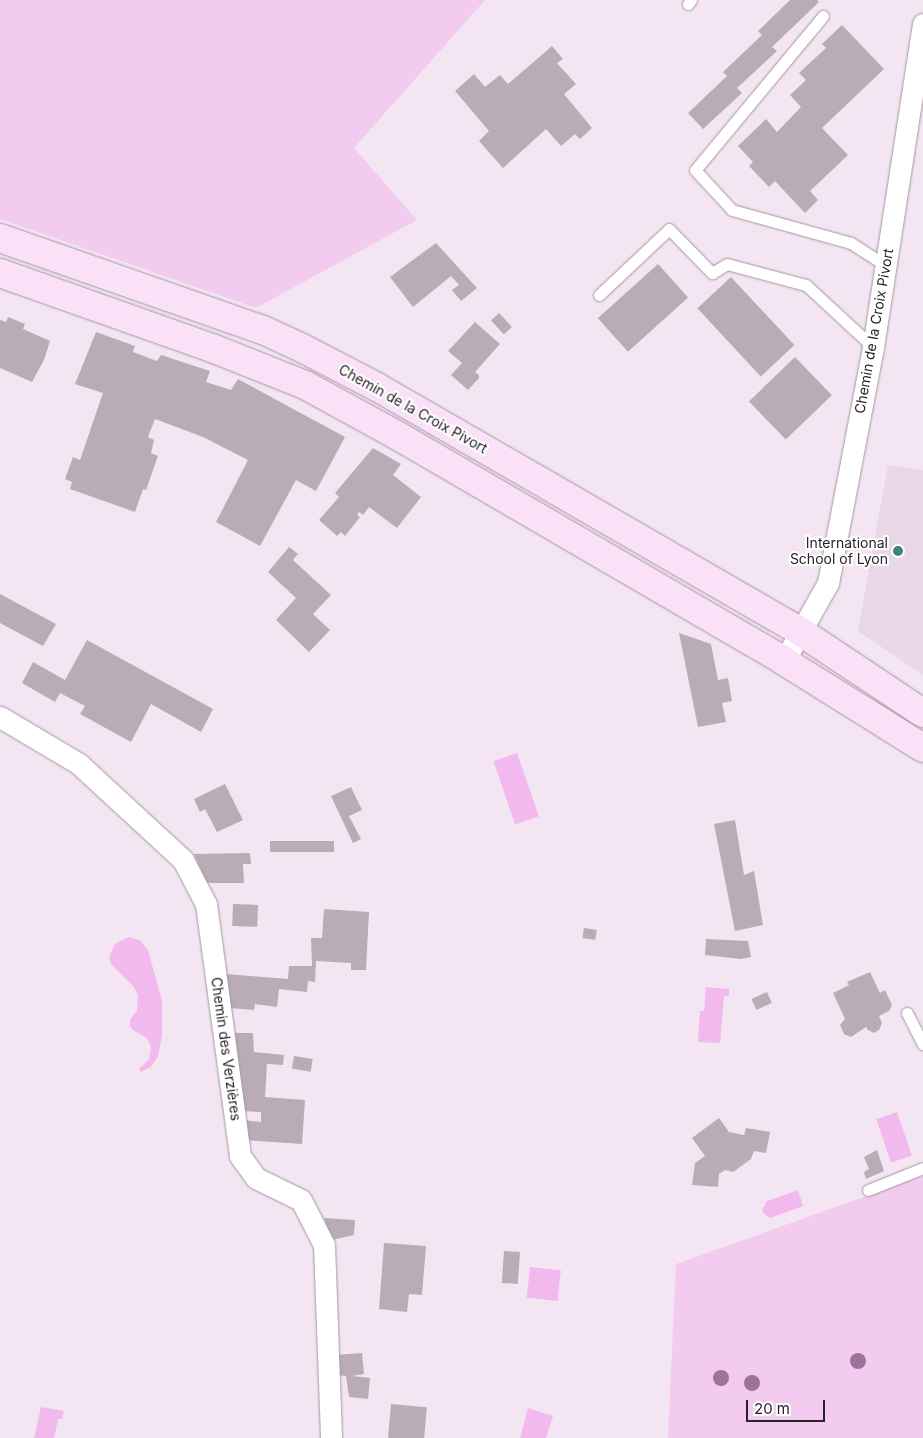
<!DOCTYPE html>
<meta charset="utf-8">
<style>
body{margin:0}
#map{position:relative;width:923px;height:1438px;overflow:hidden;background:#f3e6f2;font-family:Inter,sans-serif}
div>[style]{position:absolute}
.built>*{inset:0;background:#e9d6e7}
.green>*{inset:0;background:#f2cbee}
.water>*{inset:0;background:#f2b9ee;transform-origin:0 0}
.building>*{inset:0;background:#b9acb7;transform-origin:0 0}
.roads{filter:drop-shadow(0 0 1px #a397a2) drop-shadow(0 0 1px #a397a2)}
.service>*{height:11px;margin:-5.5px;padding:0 5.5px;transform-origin:5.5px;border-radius:5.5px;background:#fff}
.minor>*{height:21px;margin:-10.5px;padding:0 10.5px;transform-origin:10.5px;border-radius:10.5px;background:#fff}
.secondary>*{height:28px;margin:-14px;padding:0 14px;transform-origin:14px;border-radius:14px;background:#fae1f8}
.trees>*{width:16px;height:16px;margin:-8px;border-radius:50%;background:#9d729b}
.dots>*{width:14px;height:14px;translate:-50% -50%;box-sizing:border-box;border:2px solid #fff;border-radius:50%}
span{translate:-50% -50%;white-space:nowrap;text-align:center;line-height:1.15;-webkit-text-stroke:4px #fff;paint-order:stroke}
.street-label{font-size:14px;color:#272327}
.poi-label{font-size:14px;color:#272327}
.right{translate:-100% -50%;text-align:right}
.scale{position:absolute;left:746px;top:1400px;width:79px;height:22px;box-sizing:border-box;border:2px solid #272327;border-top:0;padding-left:6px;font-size:15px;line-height:18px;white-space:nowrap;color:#272327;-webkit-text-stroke:4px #fff;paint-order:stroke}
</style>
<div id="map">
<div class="built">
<i style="clip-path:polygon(888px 465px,923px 470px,923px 675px,858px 631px)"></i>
</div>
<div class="green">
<i style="clip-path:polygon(0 0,485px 0,354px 148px,417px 220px,256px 308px,0 219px)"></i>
<i style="clip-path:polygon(923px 1176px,923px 1438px,668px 1438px,676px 1264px)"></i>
</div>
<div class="water">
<i style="left:517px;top:753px;width:67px;height:25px;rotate:71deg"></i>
<i style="clip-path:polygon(129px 937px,140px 940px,148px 950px,162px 1001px,162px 1036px,158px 1056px,151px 1067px,141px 1072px,139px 1069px,149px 1059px,151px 1047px,147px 1038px,133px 1030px,130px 1026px,130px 1020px,137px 1010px,138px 995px,134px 987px,111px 964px,109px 958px,115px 944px)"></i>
<i style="clip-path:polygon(706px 987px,729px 989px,729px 996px,724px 996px,720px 1043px,698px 1042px,700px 1011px,704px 1011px)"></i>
<i style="left:897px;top:1112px;width:46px;height:22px;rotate:71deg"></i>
<i style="clip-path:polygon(798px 1190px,803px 1206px,770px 1218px,764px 1214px,762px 1209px,766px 1204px,765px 1202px)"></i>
<i style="left:530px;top:1267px;width:31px;height:31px;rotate:6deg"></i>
<i style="clip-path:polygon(41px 1407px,64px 1411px,62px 1419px,58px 1419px,54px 1438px,34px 1438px)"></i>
<i style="clip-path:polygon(528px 1408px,553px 1416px,546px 1438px,520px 1438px)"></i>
</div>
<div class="building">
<i style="clip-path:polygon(790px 0,817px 0,819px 2px,772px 47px,777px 51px,737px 88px,742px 93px,703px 129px,688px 113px,727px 76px,723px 72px,762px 35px,758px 31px)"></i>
<i style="clip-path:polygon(842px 25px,884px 69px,822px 128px,848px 155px,810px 191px,818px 200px,805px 213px,775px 181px,769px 187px,749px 166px,753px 162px,738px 146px,766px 119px,777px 132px,801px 107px,790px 95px,806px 80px,799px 73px,826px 48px,822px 44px)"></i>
<i style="clip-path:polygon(552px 46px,563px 59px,557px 63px,576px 84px,564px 94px,592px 128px,580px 139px,575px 134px,561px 146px,546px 129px,503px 168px,479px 141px,489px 131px,455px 91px,474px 74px,485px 87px,500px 75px,508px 84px)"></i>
<i style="clip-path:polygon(436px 243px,477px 288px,461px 301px,452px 290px,459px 285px,451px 276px,413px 307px,390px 277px)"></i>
<i style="left:658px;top:264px;width:45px;height:81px;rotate:48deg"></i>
<i style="left:731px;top:277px;width:93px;height:46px;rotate:47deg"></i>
<i style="left:499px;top:313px;width:19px;height:11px;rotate:47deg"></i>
<i style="clip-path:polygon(8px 317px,25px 324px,23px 329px,50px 341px,44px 360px,32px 382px,0 368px,0 320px,6px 322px)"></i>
<i style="clip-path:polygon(475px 322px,500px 344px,475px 372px,479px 375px,479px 378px,468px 390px,451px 375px,462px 363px,448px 351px)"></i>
<i style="clip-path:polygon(96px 332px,135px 346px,133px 352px,157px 361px,161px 355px,210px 371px,206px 382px,231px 390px,238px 379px,345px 437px,316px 491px,296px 480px,260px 546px,216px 522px,248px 460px,203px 437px,155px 419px,148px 437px,154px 440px,151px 453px,158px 456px,146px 490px,143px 489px,135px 512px,70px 489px,72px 482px,65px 479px,73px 457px,80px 460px,103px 393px,75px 384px)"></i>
<i style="left:795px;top:357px;width:53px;height:64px;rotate:46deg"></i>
<i style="clip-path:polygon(373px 448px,401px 464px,393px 475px,421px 497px,397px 528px,369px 507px,363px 515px,359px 512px,357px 515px,360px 517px,345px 536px,341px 532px,337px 536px,319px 520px,339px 497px,335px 493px)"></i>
<i style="clip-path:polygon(289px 547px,298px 554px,293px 560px,331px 595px,313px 614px,330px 630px,309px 652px,276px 620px,296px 598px,268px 572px)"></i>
<i style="clip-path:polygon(0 594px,56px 624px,43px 646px,0 623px)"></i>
<i style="clip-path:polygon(679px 633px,711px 644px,718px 680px,728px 678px,732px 701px,722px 703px,726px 722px,698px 727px)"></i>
<i style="clip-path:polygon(87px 640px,213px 709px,201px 732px,151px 704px,131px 742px,80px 714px,85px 706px,60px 693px,55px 702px,22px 683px,33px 662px,65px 680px)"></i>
<i style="clip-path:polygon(225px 784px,243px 820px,217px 832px,205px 809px,200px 812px,194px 799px)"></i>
<i style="clip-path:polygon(351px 787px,362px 810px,349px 816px,361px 839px,353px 843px,331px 796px)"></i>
<i style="clip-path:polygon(735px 820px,744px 875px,754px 871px,763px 925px,735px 931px,714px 824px)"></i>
<i style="left:334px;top:841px;width:11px;height:64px;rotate:90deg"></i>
<i style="clip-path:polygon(250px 853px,251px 864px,243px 864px,244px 883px,207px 883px,194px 854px)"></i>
<i style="left:233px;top:904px;width:25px;height:22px;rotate:2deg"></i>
<i style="clip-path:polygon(324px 909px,369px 912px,366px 970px,351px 970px,351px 963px,316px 961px,315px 982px,308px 981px,307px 992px,279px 989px,277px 1007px,255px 1004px,254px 1010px,230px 1008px,226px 974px,288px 979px,289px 966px,312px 966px,311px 938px,322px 938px)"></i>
<i style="left:584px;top:928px;width:13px;height:10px;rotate:9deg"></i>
<i style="clip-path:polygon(706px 939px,748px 941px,751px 957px,741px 959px,705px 955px)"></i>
<i style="clip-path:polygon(870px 972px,880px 993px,885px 990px,892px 1005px,889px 1011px,879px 1016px,882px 1023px,879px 1030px,874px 1033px,868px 1030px,866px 1027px,851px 1037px,844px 1034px,840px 1025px,845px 1019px,833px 993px,849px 985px,847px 982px)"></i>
<i style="left:767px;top:992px;width:12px;height:17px;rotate:66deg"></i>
<i style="clip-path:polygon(233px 1033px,253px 1033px,254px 1052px,284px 1055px,283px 1065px,267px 1064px,265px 1097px,305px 1100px,302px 1144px,245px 1140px,243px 1120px,261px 1122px,261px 1112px,242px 1111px)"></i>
<i style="left:294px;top:1056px;width:19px;height:13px;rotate:9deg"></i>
<i style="clip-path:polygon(719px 1118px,729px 1132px,744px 1135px,746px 1128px,770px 1132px,766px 1153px,754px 1151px,751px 1159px,733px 1172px,725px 1170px,719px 1174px,718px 1187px,692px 1185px,695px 1163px,705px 1156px,692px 1138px)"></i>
<i style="clip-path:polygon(877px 1150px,884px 1171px,866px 1179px,864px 1172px,869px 1169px,864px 1157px)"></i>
<i style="clip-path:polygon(324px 1218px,355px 1220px,354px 1235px,332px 1240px)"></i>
<i style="clip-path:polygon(384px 1243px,426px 1246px,422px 1295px,409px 1294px,407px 1312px,379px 1309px)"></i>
<i style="left:504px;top:1251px;width:16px;height:32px;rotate:4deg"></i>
<i style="clip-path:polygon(362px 1353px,364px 1374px,352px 1376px,370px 1378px,368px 1399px,349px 1397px,346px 1376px,336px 1375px,335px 1355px)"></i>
<i style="left:391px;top:1404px;width:36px;height:34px;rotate:5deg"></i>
</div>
<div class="roads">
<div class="service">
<i style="left:688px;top:4px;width:5px;rotate:-53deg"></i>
<i style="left:823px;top:16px;width:200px;rotate:129.7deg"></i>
<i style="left:695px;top:170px;width:54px;rotate:47.2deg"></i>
<i style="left:732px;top:210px;width:123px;rotate:15.5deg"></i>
<i style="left:851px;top:243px;width:40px;rotate:32.9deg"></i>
<i style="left:599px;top:295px;width:96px;rotate:-43.3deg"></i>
<i style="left:669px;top:229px;width:62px;rotate:45.7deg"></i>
<i style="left:712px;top:273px;width:17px;rotate:-31deg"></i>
<i style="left:727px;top:264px;width:82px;rotate:14.9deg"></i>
<i style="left:806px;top:285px;width:91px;rotate:42.8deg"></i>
<i style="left:907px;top:1013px;width:35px;rotate:63deg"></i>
<i style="left:868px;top:1190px;width:59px;rotate:-21.8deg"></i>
</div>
<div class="minor">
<i style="left:784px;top:661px;width:90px;rotate:-60.6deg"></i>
<i style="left:828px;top:583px;width:240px;rotate:-79.2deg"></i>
<i style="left:873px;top:347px;width:327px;rotate:-81.2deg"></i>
<i style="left:0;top:717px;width:92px;rotate:30.7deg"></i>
<i style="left:79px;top:764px;width:142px;rotate:42.7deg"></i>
<i style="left:183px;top:860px;width:50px;rotate:62.4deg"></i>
<i style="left:206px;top:904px;width:254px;rotate:82.3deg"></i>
<i style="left:240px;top:1156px;width:27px;rotate:54deg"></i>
<i style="left:256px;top:1178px;width:50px;rotate:26.1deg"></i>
<i style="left:301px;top:1200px;width:51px;rotate:62.9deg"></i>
<i style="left:324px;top:1245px;width:193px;rotate:87.9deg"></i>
</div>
<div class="secondary">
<i style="left:0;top:238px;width:279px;rotate:19.3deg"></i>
<i style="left:263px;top:330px;width:43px;rotate:24.8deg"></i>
<i style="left:302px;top:348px;width:85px;rotate:27.5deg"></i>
<i style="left:377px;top:387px;width:490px;rotate:30deg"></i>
<i style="left:801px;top:632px;width:146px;rotate:33.6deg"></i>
<i style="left:0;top:273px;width:225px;rotate:19.5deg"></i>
<i style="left:212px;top:348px;width:100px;rotate:21.7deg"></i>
<i style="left:305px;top:385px;width:106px;rotate:28.7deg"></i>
<i style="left:398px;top:436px;width:447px;rotate:30.2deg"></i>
<i style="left:784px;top:661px;width:164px;rotate:32deg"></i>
</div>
</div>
<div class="trees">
<i style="left:858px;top:1361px"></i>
<i style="left:721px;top:1378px"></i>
<i style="left:752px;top:1383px"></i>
</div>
<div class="dots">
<i style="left:898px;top:551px;background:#408477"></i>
</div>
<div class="street-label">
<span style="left:874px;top:331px;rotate:-80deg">Chemin de la Croix Pivort</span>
<span style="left:413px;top:409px;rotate:29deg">Chemin de la Croix Pivort</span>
<span style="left:226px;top:1049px;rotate:82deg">Chemin des Verzières</span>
</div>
<div class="poi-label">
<span class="right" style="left:888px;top:551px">International<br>School of Lyon</span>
</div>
<div class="scale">20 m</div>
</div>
